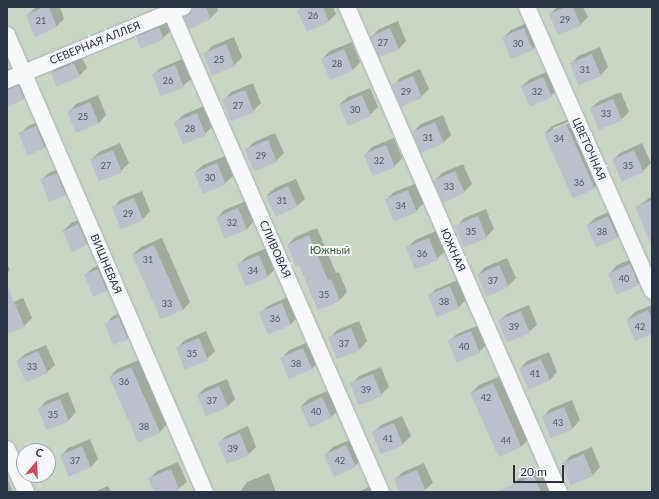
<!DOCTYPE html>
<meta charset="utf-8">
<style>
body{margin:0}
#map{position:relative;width:659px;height:499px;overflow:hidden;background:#e4e7ec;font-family:Lato,sans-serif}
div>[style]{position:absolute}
.green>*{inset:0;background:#c9d6c5}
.shadow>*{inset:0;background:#0003}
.building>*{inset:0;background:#bbc0ca;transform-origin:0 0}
.roads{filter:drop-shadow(0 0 1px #a9aeb7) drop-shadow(0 0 1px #a9aeb7)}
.minor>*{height:16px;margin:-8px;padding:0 8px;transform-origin:8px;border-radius:8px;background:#f7f8fa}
span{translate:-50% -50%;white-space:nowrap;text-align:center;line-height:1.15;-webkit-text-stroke:4px #f4f6f9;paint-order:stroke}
.number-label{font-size:9px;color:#4f5766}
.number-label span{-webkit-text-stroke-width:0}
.street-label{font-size:11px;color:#2b3445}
.park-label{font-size:11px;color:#3f6138}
.frame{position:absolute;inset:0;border:8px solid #2b3445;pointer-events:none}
.north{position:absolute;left:16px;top:443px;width:40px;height:40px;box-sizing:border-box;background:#f4f6f9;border:1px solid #a4a8b1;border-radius:50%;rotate:18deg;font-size:11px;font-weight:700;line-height:16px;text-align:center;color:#2b3445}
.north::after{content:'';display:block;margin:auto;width:14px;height:18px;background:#d1495b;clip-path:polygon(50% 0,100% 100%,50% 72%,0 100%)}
.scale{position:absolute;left:513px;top:465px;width:51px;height:18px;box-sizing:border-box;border:2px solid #2b3445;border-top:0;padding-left:5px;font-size:12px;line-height:14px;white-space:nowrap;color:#2b3445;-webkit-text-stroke:3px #f4f6f9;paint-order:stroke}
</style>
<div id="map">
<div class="green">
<i style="clip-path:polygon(evenodd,7px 7px,652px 7px,652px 492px,7px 492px,7px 7px,24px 451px,48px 451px,48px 475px,24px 475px,24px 451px)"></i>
</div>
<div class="shadow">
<i style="clip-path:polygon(60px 7px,64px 19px,57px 26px,35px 35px,27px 15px,36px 7px)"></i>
<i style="clip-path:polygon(192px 7px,217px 7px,218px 11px,210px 18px,185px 17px)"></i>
<i style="clip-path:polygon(302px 7px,333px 7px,336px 14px,329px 21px,299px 10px)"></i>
<i style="clip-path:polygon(557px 7px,583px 7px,588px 17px,580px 25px,550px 14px)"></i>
<i style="clip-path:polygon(166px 20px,171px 31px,163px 38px,137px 37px,145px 29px)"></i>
<i style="clip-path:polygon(398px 21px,406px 41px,399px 49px,371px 37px,379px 29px)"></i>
<i style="clip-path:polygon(532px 21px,540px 41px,533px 49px,511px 58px,503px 38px,511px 30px)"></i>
<i style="clip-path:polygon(234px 37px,242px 57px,235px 65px,213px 74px,205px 54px,212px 46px)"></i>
<i style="clip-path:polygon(352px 42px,360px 62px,353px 70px,323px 58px,330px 51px)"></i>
<i style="clip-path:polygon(600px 47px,608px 67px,601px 75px,578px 84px,571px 64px,578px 56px)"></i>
<i style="clip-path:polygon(81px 56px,87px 68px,79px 76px,52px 72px,60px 65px)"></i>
<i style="clip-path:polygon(182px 59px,191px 79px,183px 86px,153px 75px,161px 68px)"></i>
<i style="clip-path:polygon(420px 69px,429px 89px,421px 97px,393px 86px,400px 78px)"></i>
<i style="clip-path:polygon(551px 70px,559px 88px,551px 96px,522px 86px,530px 79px)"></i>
<i style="clip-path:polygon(26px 78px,32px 91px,24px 98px,7px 105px,7px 79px)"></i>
<i style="clip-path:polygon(253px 83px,261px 103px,253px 111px,224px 100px,231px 92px)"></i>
<i style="clip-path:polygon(370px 88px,378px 107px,370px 115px,340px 104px,348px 97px)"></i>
<i style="clip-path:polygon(621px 92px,629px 112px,622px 119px,591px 108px,599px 101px)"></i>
<i style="clip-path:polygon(98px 95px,106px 115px,99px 123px,69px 112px,76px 104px)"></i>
<i style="clip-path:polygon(204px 106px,213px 126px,205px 134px,175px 123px,183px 115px)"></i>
<i style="clip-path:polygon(443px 115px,451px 135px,443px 143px,413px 132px,421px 124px)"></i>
<i style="clip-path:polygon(evenodd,574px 117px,602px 180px,594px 188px,545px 133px,552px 126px,574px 117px,570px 121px,571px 123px,553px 130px,553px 128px,570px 121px)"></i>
<i style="clip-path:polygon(44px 119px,52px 139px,45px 147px,29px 154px,20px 134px,28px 126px)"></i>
<i style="clip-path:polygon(275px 133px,284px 153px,276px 161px,246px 150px,254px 142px)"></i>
<i style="clip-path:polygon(394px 138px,402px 158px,395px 166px,373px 175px,365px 155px,372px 147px)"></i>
<i style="clip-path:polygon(120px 143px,129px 163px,121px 171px,91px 160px,99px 152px)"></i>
<i style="clip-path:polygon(642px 143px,651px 163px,643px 171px,613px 160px,620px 153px)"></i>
<i style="clip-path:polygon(225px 156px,233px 176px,225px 183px,195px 172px,203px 165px)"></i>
<i style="clip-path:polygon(463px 164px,472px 184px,464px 192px,434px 181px,442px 173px)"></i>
<i style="clip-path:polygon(64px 166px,73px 186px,65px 194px,41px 180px,49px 173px)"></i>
<i style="clip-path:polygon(296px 179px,305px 199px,297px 206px,267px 195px,275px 188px)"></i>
<i style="clip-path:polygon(415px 184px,424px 203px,416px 211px,386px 200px,394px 192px)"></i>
<i style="clip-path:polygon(142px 191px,150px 211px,143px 219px,121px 228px,113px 208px,120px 200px)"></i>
<i style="clip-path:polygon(652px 196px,652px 242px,637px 207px)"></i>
<i style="clip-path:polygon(246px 201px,254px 221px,247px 229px,225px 238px,217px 218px,224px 210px)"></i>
<i style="clip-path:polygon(486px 209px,494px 229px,486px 237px,457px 226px,464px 218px)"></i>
<i style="clip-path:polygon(616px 209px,625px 229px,617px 237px,587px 226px,595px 218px)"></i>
<i style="clip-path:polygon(86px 217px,95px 237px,87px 244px,63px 231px,71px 223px)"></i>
<i style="clip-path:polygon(317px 228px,336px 273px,339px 272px,347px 292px,340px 300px,318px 309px,299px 264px,288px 245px,295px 237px)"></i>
<i style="clip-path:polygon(436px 231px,445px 251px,437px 259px,407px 248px,415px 240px)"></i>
<i style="clip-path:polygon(162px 238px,190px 302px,183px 310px,133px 254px,141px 247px)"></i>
<i style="clip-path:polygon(267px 248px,276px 268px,268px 276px,246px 285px,238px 265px,246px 257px)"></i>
<i style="clip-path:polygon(637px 257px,646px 277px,638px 284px,610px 273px,617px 265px)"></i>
<i style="clip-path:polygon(507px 258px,516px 278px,508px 286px,478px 275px,485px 267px)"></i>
<i style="clip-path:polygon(106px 262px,115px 282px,107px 290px,94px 296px,85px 275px,93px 268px)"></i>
<i style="clip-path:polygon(7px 263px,10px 270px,7px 273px)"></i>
<i style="clip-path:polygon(458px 280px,466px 300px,459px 307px,437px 316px,429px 296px,436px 289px)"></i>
<i style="clip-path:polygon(290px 296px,298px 317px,291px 324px,269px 333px,261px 313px,268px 306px)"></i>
<i style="clip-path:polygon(23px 298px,32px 318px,24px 326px,7px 333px,7px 310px,20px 304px,7px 308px,7px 305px)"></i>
<i style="clip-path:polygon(529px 305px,537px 325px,529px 332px,499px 321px,507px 314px)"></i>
<i style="clip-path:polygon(652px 305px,652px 333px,627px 320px,635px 312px)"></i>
<i style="clip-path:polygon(127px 310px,135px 330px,128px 338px,114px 344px,106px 324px,113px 316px)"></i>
<i style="clip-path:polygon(359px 321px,367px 341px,360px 349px,338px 358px,330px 338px,337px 330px)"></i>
<i style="clip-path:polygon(479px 325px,487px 344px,479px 352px,449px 341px,457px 334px)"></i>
<i style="clip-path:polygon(206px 331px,215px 351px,207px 359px,177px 348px,185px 340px)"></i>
<i style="clip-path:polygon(311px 341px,319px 361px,312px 369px,282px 358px,289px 350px)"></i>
<i style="clip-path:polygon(46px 345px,55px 365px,47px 372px,17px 361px,25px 354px)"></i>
<i style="clip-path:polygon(549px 352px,557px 372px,550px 380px,528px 389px,520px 369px,527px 361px)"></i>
<i style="clip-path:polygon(139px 360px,167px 424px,160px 432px,138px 441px,110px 377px,117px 369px)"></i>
<i style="clip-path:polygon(381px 367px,389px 387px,381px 395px,352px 384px,359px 376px)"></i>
<i style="clip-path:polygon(501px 376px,529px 439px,522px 446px,500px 456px,471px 393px,479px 385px)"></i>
<i style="clip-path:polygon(227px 379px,235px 399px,228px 406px,198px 395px,205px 388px)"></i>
<i style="clip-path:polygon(330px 390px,339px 410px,331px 417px,301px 407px,308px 399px)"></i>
<i style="clip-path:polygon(68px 392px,76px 412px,69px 420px,47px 429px,39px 409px,46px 401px)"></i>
<i style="clip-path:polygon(572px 400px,580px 420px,573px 428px,551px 437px,543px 417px,550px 409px)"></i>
<i style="clip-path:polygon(402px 416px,411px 436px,403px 444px,381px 453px,373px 433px,381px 425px)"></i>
<i style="clip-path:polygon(248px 426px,256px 447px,249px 454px,227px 463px,219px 443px,226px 436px)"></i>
<i style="clip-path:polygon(354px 438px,363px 458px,355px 466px,325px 455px,333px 447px)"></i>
<i style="clip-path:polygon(90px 439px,98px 459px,91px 467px,61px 456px,68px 448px)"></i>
<i style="clip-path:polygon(592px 447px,600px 467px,593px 475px,571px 484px,563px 464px,570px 456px)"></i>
<i style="clip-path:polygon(178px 462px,187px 482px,174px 492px,155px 492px,149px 479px,157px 471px)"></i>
<i style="clip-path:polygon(424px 463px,433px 483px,422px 492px,401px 492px,395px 479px,403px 472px)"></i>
<i style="clip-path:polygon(541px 469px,550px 489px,547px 492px,515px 492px,512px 485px,520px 478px)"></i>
<i style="clip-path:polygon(269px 473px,276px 492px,240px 492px,247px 482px)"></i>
<i style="clip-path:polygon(7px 478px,13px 492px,7px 492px)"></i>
<i style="clip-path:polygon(376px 484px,379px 492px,358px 492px)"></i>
<i style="clip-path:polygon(108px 486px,111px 492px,94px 492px)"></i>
</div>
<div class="building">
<i style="clip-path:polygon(44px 7px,49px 7px,57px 27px,35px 37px,26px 15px)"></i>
<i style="clip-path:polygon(192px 7px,206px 7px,211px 19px,189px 29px,184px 17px,190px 13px)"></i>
<i style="clip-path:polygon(305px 7px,323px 7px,329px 22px,307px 32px,297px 10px)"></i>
<i style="clip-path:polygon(565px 7px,573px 7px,581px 26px,558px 35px,549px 14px)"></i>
<i style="left:159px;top:27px;width:13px;height:25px;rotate:67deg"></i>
<i style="left:390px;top:28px;width:23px;height:22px;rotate:67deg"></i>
<i style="left:524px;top:28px;width:24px;height:24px;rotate:68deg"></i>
<i style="left:226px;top:44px;width:24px;height:25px;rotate:68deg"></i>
<i style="left:344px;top:49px;width:23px;height:25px;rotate:67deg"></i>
<i style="left:592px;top:54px;width:24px;height:24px;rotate:68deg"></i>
<i style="left:74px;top:63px;width:15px;height:25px;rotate:67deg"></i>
<i style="left:175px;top:65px;width:24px;height:25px;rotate:68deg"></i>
<i style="left:413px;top:76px;width:24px;height:23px;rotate:68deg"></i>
<i style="left:543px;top:77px;width:22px;height:24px;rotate:66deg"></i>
<i style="clip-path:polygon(19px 86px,24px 99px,7px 107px,7px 89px)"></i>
<i style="left:245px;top:90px;width:24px;height:25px;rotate:68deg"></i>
<i style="left:362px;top:95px;width:23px;height:25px;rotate:67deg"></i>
<i style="left:613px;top:99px;width:23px;height:25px;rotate:67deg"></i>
<i style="left:90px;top:102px;width:23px;height:25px;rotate:67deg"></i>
<i style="left:197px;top:113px;width:24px;height:25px;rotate:68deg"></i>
<i style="left:435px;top:122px;width:23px;height:25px;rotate:67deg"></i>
<i style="left:566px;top:124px;width:71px;height:24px;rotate:66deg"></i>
<i style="left:36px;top:126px;width:24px;height:19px;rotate:68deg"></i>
<i style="left:268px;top:140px;width:24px;height:25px;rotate:68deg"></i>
<i style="left:386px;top:145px;width:24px;height:24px;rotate:68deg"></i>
<i style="left:113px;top:150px;width:24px;height:25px;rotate:68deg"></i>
<i style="left:634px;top:150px;width:24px;height:24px;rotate:66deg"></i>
<i style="left:217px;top:163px;width:23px;height:25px;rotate:67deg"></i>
<i style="left:455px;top:171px;width:24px;height:24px;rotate:66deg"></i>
<i style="left:57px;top:173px;width:24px;height:18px;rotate:68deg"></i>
<i style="left:288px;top:186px;width:23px;height:24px;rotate:65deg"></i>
<i style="left:408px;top:190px;width:24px;height:25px;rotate:68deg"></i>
<i style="left:134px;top:198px;width:24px;height:24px;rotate:68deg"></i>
<i style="clip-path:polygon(652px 200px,652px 246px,635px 207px)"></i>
<i style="left:238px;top:208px;width:23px;height:24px;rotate:67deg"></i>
<i style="left:478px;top:216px;width:24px;height:25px;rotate:68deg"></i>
<i style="left:608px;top:216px;width:24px;height:24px;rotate:66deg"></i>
<i style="left:78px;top:224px;width:23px;height:17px;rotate:65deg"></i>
<i style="clip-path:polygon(309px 235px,328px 280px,331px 279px,340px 301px,318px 310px,299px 265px,296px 267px,287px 245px)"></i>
<i style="left:429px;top:238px;width:24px;height:25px;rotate:68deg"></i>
<i style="left:154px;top:245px;width:71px;height:24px;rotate:66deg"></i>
<i style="left:259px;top:255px;width:24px;height:24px;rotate:68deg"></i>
<i style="left:630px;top:264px;width:23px;height:24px;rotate:67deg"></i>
<i style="left:499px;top:265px;width:24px;height:24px;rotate:66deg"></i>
<i style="left:98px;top:269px;width:24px;height:15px;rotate:68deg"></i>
<i style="clip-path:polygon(7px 286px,25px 327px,7px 334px)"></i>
<i style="left:450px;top:286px;width:24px;height:24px;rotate:68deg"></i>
<i style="left:282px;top:303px;width:24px;height:25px;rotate:68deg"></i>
<i style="clip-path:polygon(648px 310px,652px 319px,652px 334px,635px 341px,626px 320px)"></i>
<i style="left:521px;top:311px;width:24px;height:25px;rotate:68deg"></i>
<i style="left:119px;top:317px;width:24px;height:16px;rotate:68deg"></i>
<i style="left:351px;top:328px;width:24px;height:25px;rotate:68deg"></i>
<i style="left:471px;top:331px;width:24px;height:25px;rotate:68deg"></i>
<i style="left:199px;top:338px;width:24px;height:25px;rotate:68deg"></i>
<i style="left:303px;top:348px;width:23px;height:25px;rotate:67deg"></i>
<i style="left:38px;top:351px;width:24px;height:24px;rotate:66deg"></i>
<i style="left:541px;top:359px;width:23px;height:24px;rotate:67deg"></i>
<i style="left:131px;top:367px;width:72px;height:24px;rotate:66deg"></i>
<i style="left:373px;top:374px;width:24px;height:25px;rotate:68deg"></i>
<i style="left:493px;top:383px;width:70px;height:25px;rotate:66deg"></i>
<i style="left:219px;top:386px;width:23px;height:24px;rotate:67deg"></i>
<i style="left:322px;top:397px;width:23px;height:24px;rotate:65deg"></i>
<i style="left:60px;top:399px;width:24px;height:24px;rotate:68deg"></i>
<i style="left:564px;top:407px;width:24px;height:24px;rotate:68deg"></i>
<i style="left:394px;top:423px;width:24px;height:24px;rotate:68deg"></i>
<i style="left:240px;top:433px;width:24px;height:24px;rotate:68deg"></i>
<i style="left:346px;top:445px;width:24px;height:24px;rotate:66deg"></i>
<i style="left:82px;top:446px;width:23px;height:24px;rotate:67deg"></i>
<i style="left:584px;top:454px;width:24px;height:24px;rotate:68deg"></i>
<i style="clip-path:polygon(171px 469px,180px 492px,154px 492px,148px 478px)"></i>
<i style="clip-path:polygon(417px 470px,426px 492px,399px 492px,394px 479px)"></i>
<i style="clip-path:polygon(534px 476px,541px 492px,495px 492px)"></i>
</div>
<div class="roads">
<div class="minor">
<i style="left:169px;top:7px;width:529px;rotate:66.39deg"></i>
<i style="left:347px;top:7px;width:529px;rotate:66.39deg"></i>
<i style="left:527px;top:7px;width:310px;rotate:66.2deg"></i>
<i style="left:7px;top:35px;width:498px;rotate:66.6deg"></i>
<i style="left:7px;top:80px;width:191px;rotate:-22.5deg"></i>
<i style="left:7px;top:449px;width:47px;rotate:66.2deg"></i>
</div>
</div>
<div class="number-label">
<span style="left:313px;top:16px">26</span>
<span style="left:565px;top:20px">29</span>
<span style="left:41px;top:21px">21</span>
<span style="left:383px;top:43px">27</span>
<span style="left:518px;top:44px">30</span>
<span style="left:219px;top:60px">25</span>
<span style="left:337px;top:64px">28</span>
<span style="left:585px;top:70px">31</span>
<span style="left:168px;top:81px">26</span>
<span style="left:406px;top:92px">29</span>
<span style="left:537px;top:92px">32</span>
<span style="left:238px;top:106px">27</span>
<span style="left:355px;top:110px">30</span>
<span style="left:606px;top:114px">33</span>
<span style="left:83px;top:117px">25</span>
<span style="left:190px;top:129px">28</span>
<span style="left:428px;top:138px">31</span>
<span style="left:559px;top:139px">34</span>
<span style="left:261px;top:156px">29</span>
<span style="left:379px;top:161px">32</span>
<span style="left:106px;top:166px">27</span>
<span style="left:628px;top:166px">35</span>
<span style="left:210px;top:178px">30</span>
<span style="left:579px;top:183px">36</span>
<span style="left:449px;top:187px">33</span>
<span style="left:282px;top:201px">31</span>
<span style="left:401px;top:206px">34</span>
<span style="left:128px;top:214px">29</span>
<span style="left:232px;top:223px">32</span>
<span style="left:471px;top:232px">35</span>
<span style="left:602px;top:232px">38</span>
<span style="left:422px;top:254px">36</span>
<span style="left:148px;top:260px">31</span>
<span style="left:253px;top:271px">34</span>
<span style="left:624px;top:279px">40</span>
<span style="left:493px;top:281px">37</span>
<span style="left:324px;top:295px">35</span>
<span style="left:444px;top:302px">38</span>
<span style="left:167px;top:304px">33</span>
<span style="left:275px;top:319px">36</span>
<span style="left:514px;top:327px">39</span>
<span style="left:640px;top:327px">42</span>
<span style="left:344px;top:344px">37</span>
<span style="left:464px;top:347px">40</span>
<span style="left:192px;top:354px">35</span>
<span style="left:296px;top:364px">38</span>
<span style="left:32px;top:367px">33</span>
<span style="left:535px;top:374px">41</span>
<span style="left:124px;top:382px">36</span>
<span style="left:366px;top:390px">39</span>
<span style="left:486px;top:398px">42</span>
<span style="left:212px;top:401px">37</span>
<span style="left:316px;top:412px">40</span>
<span style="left:53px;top:415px">35</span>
<span style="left:558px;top:423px">43</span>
<span style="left:144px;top:427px">38</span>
<span style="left:388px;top:439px">41</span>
<span style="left:506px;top:441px">44</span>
<span style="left:233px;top:449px">39</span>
<span style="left:75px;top:461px">37</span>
<span style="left:340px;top:461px">42</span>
</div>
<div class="street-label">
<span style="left:95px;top:43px;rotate:-22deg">СЕВЕРНАЯ АЛЛЕЯ</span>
<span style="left:589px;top:149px;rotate:66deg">ЦВЕТОЧНАЯ</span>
<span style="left:275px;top:249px;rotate:66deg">СЛИВОВАЯ</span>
<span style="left:453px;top:250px;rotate:66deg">ЮЖНАЯ</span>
<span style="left:106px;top:264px;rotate:67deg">ВИШНЕВАЯ</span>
</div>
<div class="park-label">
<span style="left:330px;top:250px">Южный</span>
</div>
<div class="frame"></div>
<div class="north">С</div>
<div class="scale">20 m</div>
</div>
